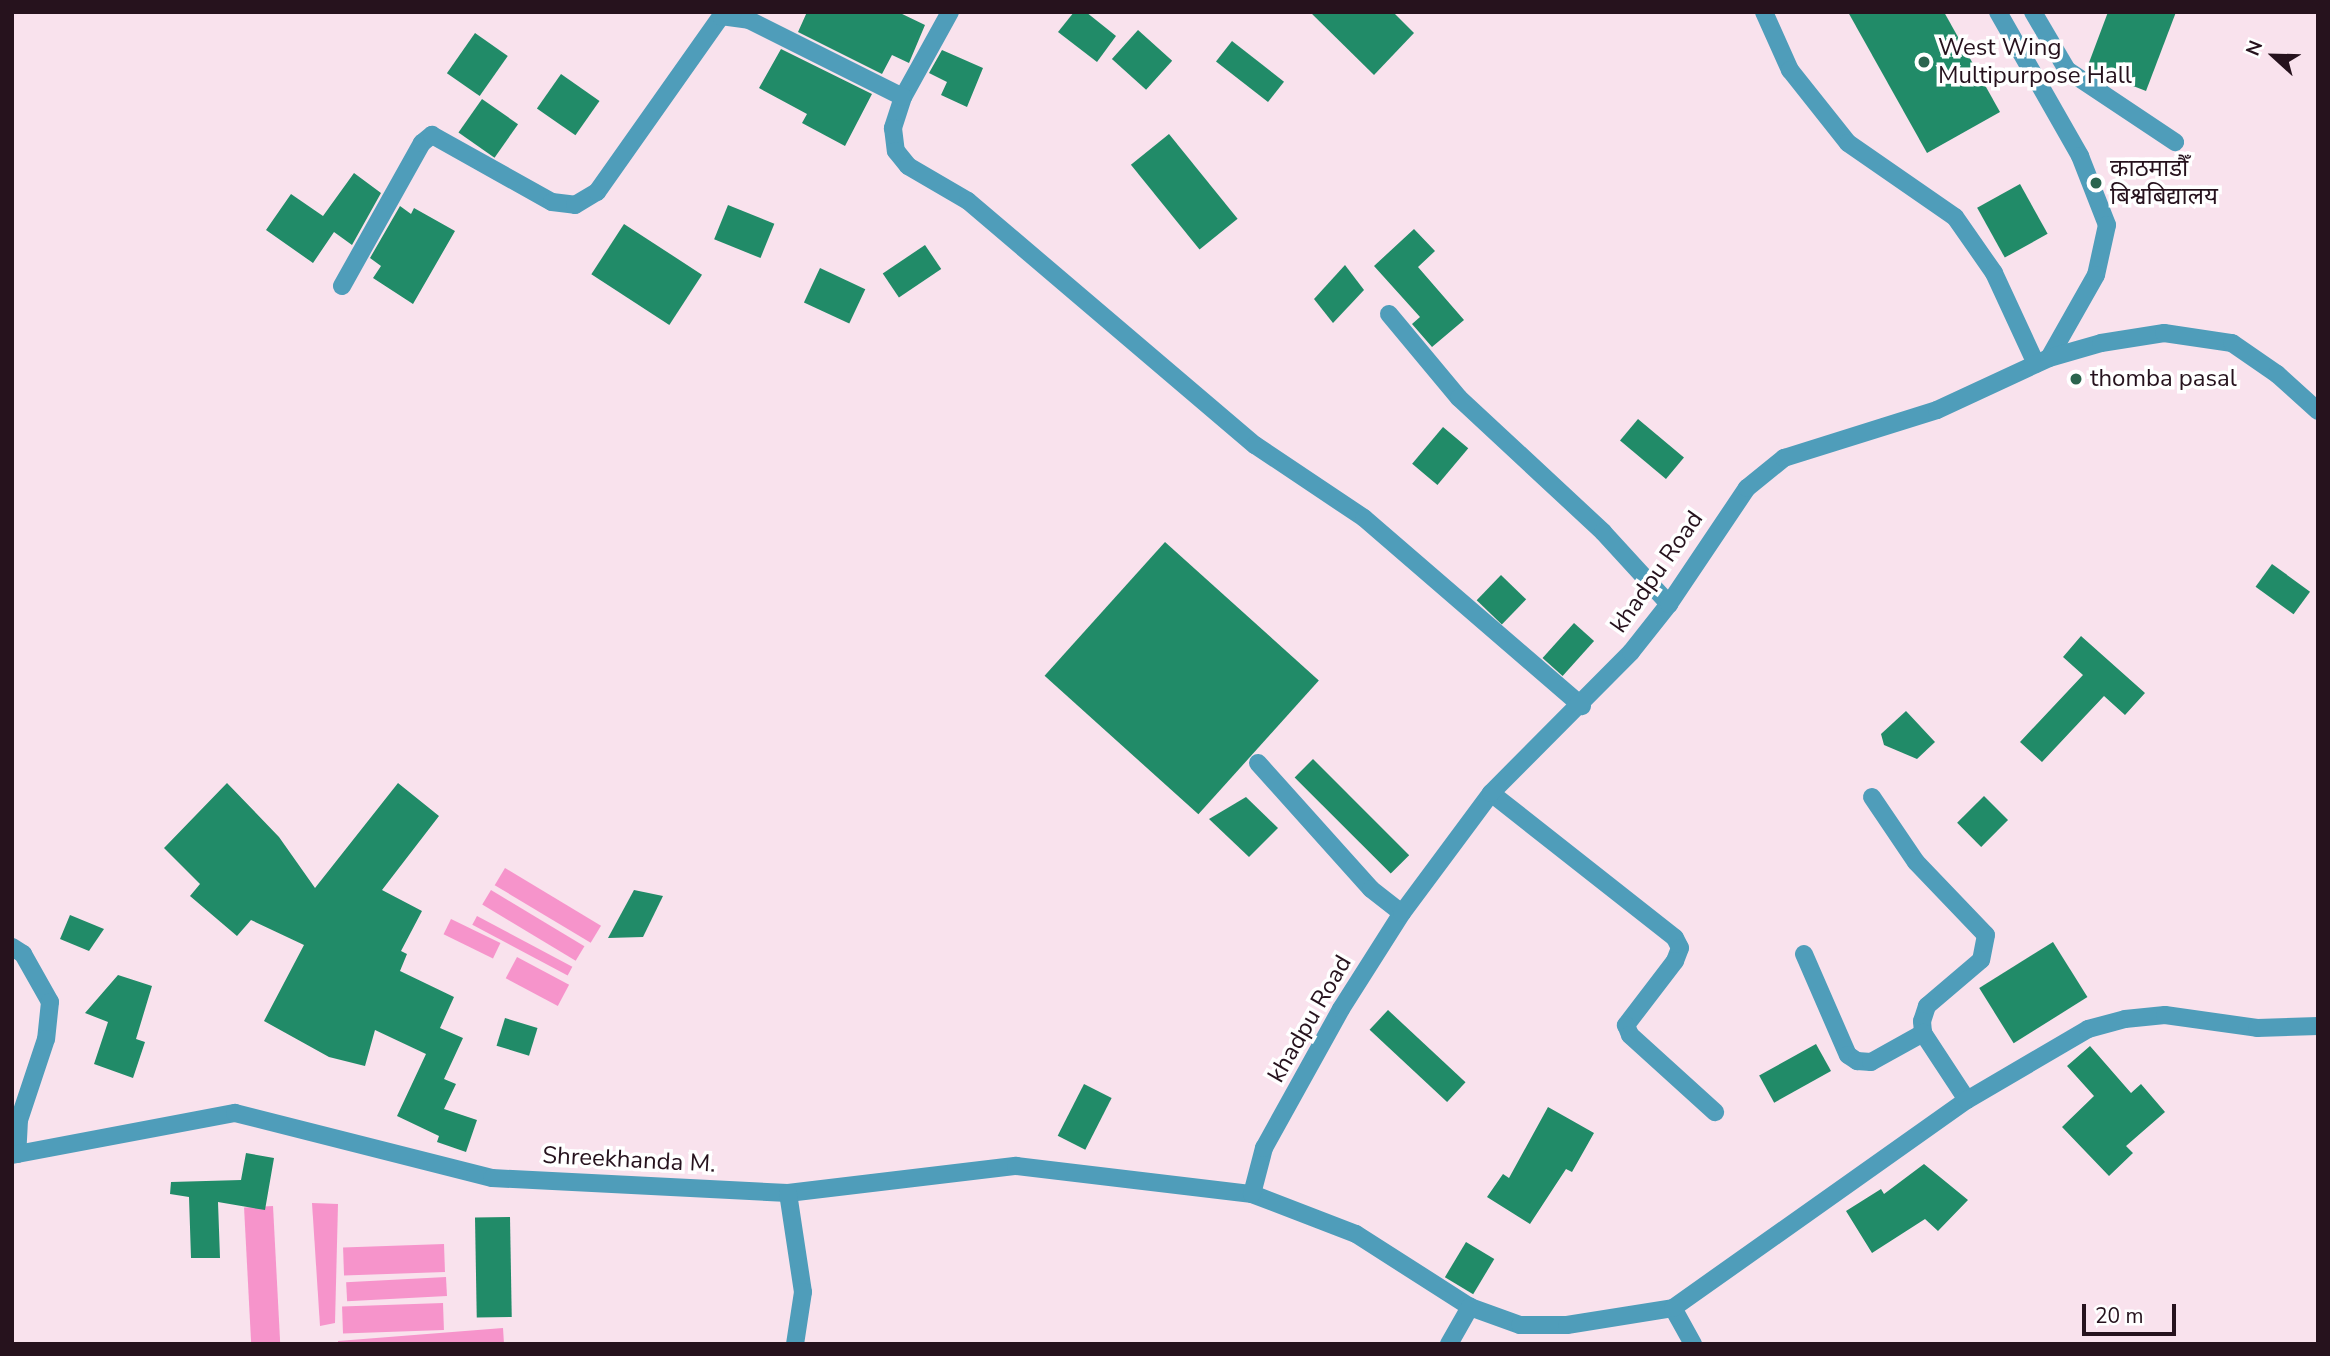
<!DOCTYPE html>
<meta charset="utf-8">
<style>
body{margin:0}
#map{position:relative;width:2330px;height:1356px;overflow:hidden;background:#f9e2ed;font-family:"Nunito Sans","Noto Sans Devanagari",sans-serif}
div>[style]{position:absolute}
.green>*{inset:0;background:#f694cb;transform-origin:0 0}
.building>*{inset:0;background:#218b68;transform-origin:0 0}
.minor>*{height:18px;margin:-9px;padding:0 9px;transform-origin:9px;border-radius:9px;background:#4f9dba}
.dots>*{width:19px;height:19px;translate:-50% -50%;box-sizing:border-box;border:4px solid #fff;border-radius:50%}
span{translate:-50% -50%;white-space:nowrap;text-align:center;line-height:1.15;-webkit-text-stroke:7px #fff;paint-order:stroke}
.poi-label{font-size:24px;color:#26121d}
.left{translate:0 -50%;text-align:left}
.street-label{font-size:24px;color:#26121d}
.frame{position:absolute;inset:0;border:14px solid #26121d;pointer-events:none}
.north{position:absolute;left:2239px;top:21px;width:70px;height:70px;-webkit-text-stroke:5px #fff;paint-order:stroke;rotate:292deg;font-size:19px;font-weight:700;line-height:28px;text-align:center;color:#26121d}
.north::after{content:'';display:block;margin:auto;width:24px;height:32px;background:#26121d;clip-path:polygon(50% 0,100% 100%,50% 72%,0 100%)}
.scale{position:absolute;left:2082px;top:1304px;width:94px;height:32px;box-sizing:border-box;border:4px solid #26121d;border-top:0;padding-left:9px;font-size:21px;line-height:24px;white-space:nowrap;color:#26121d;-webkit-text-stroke:5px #fff;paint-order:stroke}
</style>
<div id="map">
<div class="green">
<i style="left:505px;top:868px;width:112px;height:20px;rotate:31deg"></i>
<i style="left:491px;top:890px;width:109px;height:17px;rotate:31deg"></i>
<i style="left:477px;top:916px;width:108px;height:10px;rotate:28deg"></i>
<i style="left:451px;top:919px;width:55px;height:17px;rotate:26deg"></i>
<i style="left:517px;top:957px;width:59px;height:24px;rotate:28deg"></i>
<i style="clip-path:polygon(312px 1203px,338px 1204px,335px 1323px,320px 1326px)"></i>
<i style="left:273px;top:1206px;width:138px;height:29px;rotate:87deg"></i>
<i style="left:444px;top:1244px;width:28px;height:101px;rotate:88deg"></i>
<i style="left:446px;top:1277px;width:19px;height:100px;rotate:87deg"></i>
<i style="left:443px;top:1303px;width:27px;height:101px;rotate:88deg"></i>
<i style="clip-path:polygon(503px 1328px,504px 1344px,338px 1344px,338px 1341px)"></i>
</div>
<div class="building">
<i style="clip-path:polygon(807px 12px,898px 12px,925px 25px,909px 63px,892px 55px,882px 74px,798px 32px)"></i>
<i style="clip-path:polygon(1074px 12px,1086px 12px,1116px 36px,1097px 62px,1058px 32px)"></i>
<i style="clip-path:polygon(1310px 12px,1393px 12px,1414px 33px,1374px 75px)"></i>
<i style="clip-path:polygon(1848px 12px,1944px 12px,2000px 112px,1927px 153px)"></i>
<i style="clip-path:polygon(2108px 12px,2176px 12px,2146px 91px,2087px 68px)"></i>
<i style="left:1138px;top:30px;width:46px;height:39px;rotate:42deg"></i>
<i style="left:475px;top:33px;width:40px;height:49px;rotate:35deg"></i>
<i style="left:1232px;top:41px;width:66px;height:26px;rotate:38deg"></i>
<i style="clip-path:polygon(781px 49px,872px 94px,845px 146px,802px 123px,807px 114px,759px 88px)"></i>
<i style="clip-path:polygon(942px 50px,983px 68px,967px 107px,941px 95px,947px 82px,929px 73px)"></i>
<i style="left:561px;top:74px;width:47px;height:42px;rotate:35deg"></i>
<i style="left:482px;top:99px;width:44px;height:41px;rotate:35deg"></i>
<i style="left:1169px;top:134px;width:109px;height:49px;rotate:51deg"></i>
<i style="clip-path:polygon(354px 173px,381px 193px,352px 245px,334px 232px,313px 263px,266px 230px,291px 194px,323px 216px)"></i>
<i style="left:2020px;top:184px;width:57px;height:49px;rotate:61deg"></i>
<i style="left:728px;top:205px;width:50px;height:37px;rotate:22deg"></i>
<i style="clip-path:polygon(400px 206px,411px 214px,414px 208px,455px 231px,413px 304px,373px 278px,381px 266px,370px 258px)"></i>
<i style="left:624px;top:224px;width:93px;height:60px;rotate:33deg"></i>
<i style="clip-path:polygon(1414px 229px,1435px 251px,1418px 267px,1464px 320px,1432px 347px,1412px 324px,1420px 317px,1374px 266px)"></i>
<i style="left:925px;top:245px;width:29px;height:51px;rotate:56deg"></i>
<i style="clip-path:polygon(1345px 265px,1364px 290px,1333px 323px,1314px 299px)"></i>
<i style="left:820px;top:268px;width:50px;height:38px;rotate:25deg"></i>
<i style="left:1638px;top:419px;width:60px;height:28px;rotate:40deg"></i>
<i style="left:1443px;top:427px;width:33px;height:48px;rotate:40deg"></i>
<i style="left:1165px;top:542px;width:207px;height:180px;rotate:42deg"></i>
<i style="left:2272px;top:564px;width:47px;height:28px;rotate:36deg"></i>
<i style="left:1501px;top:575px;width:35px;height:35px;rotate:44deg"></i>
<i style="left:1574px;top:623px;width:27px;height:47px;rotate:42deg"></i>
<i style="clip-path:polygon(2081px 636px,2145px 693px,2125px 715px,2104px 696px,2042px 762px,2020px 742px,2083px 675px,2063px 657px)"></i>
<i style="clip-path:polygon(1906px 711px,1935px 742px,1917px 759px,1884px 745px,1881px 734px)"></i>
<i style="left:1313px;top:759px;width:136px;height:26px;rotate:45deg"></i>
<i style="clip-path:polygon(227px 783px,279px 837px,315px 888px,398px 783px,439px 816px,382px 890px,422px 911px,401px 951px,407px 954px,400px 971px,454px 997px,440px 1028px,463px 1038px,444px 1079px,456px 1084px,444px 1109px,477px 1120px,466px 1152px,437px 1142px,439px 1136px,397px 1116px,426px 1054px,375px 1030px,365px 1066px,329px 1057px,264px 1021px,304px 945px,251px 920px,237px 936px,190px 896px,200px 884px,164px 848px)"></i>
<i style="left:1984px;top:796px;width:34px;height:38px;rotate:45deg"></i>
<i style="clip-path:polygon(1246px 797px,1278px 828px,1249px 857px,1209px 819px)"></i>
<i style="clip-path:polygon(634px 890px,663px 896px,643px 937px,608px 938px)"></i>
<i style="clip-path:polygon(70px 915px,104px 929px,89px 951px,60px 939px)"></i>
<i style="left:2053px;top:942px;width:65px;height:87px;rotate:58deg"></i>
<i style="clip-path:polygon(118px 975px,152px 986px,136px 1039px,145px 1042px,133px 1078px,94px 1064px,108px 1022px,85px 1013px)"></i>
<i style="left:1388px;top:1010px;width:106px;height:27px;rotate:43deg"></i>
<i style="left:505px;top:1018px;width:34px;height:29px;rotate:17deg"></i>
<i style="left:1816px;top:1044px;width:31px;height:65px;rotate:61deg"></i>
<i style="clip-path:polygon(2090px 1046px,2131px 1093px,2141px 1084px,2165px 1112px,2126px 1146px,2133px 1153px,2109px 1176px,2062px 1127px,2094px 1096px,2067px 1066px)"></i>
<i style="left:1084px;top:1084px;width:31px;height:58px;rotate:27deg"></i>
<i style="clip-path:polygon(1548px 1107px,1594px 1133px,1572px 1172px,1566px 1169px,1530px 1224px,1487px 1197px,1503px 1174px,1509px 1178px)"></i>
<i style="clip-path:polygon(246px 1153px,274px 1158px,265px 1210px,218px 1202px,220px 1258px,191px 1258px,189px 1197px,170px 1194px,171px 1182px,241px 1180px)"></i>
<i style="clip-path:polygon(1924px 1164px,1968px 1200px,1938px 1231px,1925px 1219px,1872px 1253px,1846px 1211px,1881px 1189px,1884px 1194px)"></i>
<i style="left:510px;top:1217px;width:100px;height:35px;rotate:89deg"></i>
<i style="left:1466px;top:1242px;width:33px;height:41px;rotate:31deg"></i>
</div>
<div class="minor">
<i style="left:950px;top:12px;width:97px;rotate:118.9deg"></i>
<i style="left:903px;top:97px;width:33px;rotate:108deg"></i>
<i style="left:893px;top:128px;width:23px;rotate:83deg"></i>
<i style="left:896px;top:151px;width:19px;rotate:51deg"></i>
<i style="left:908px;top:166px;width:69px;rotate:30.3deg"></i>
<i style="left:968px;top:201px;width:377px;rotate:40.4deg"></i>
<i style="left:1255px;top:445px;width:131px;rotate:33.8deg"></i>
<i style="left:1364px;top:518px;width:288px;rotate:40.8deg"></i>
<i style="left:1764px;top:12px;width:64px;rotate:65.9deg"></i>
<i style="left:1790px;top:70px;width:93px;rotate:51.5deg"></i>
<i style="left:1848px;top:143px;width:130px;rotate:34.7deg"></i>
<i style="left:1955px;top:217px;width:68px;rotate:55.1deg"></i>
<i style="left:1994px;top:273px;width:100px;rotate:65.2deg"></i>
<i style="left:1998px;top:12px;width:166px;rotate:60.3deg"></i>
<i style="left:2080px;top:156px;width:74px;rotate:68.6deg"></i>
<i style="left:2107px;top:225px;width:51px;rotate:102.4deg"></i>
<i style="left:2096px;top:275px;width:95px;rotate:119.5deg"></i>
<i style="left:2033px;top:12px;width:67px;rotate:59.6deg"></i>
<i style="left:2067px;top:70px;width:130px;rotate:33.7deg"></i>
<i style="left:342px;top:286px;width:164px;rotate:-60.8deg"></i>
<i style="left:422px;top:143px;width:13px;rotate:-39deg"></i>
<i style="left:432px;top:135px;width:137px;rotate:29.2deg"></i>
<i style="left:552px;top:202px;width:23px;rotate:7deg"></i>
<i style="left:575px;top:205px;width:26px;rotate:-31deg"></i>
<i style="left:597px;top:192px;width:215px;rotate:-54.8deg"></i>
<i style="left:721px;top:16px;width:28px;rotate:8deg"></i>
<i style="left:749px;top:20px;width:172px;rotate:26.6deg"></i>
<i style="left:1389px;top:314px;width:109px;rotate:50.2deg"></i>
<i style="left:1459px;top:398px;width:197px;rotate:42.9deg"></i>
<i style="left:1603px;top:532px;width:98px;rotate:47.5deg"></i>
<i style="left:1258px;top:763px;width:169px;rotate:48.1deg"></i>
<i style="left:1371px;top:889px;width:39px;rotate:38deg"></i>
<i style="left:1491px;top:793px;width:234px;rotate:38.2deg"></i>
<i style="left:1675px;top:938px;width:11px;rotate:63deg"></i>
<i style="left:1680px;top:948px;width:14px;rotate:111deg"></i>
<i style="left:1675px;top:961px;width:81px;rotate:127.4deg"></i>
<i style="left:1626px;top:1025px;width:11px;rotate:68deg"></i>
<i style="left:1630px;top:1035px;width:115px;rotate:42.2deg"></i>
<i style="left:1872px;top:797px;width:78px;rotate:55.9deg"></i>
<i style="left:1916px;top:862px;width:101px;rotate:46.2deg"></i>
<i style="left:1986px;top:935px;width:25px;rotate:101deg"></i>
<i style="left:1981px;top:960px;width:71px;rotate:139.6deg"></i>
<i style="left:1927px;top:1006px;width:16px;rotate:108deg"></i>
<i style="left:1922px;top:1021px;width:12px;rotate:85deg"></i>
<i style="left:1923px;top:1033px;width:80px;rotate:56.7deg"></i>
<i style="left:12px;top:947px;width:13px;rotate:32deg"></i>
<i style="left:23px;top:954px;width:55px;rotate:60.6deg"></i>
<i style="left:50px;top:1002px;width:37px;rotate:96deg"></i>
<i style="left:46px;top:1039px;width:85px;rotate:108.4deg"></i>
<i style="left:19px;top:1120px;width:34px;rotate:93deg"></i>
<i style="left:1804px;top:954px;width:110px;rotate:66.5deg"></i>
<i style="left:1848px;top:1055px;width:11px;rotate:34deg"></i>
<i style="left:1857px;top:1061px;width:14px;rotate:4deg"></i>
<i style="left:1871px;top:1062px;width:60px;rotate:-29.1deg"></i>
<i style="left:12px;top:1155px;width:227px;rotate:-10.7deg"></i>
<i style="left:235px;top:1113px;width:265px;rotate:14.2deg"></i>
<i style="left:492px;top:1178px;width:296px;rotate:2.9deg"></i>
<i style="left:788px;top:1193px;width:230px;rotate:-6.8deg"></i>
<i style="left:1016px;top:1166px;width:238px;rotate:6.8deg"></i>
<i style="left:1252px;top:1194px;width:111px;rotate:21deg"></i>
<i style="left:1356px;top:1234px;width:135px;rotate:32.6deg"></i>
<i style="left:1470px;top:1307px;width:53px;rotate:19.8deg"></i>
<i style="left:1520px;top:1325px;width:47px"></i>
<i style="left:1567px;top:1325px;width:107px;rotate:-9.1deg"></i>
<i style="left:1673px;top:1308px;width:41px;rotate:60.9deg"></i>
<i style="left:788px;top:1193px;width:100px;rotate:81.4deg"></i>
<i style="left:803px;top:1292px;width:53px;rotate:98.7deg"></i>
<i style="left:1252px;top:1194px;width:48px;rotate:-75.4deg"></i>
<i style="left:1264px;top:1148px;width:159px;rotate:-61deg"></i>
<i style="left:1341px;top:1009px;width:114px;rotate:-57.6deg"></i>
<i style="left:1402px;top:913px;width:149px;rotate:-53.4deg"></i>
<i style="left:1491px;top:793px;width:199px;rotate:-45.2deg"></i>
<i style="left:1631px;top:652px;width:61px;rotate:-51.6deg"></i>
<i style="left:1669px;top:604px;width:140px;rotate:-56.1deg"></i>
<i style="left:1747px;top:488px;width:48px;rotate:-39deg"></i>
<i style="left:1784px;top:458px;width:160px;rotate:-17.4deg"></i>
<i style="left:1937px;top:410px;width:123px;rotate:-24.9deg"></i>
<i style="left:2049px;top:358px;width:54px;rotate:-16.1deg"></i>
<i style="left:2101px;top:343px;width:64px;rotate:-9deg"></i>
<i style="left:2164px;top:333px;width:69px;rotate:8.4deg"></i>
<i style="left:2232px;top:343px;width:55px;rotate:34.6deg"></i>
<i style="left:2277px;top:374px;width:55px;rotate:42.1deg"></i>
<i style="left:1673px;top:1308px;width:360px;rotate:-35.3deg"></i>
<i style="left:1967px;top:1100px;width:140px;rotate:-30.4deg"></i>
<i style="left:2088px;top:1029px;width:38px;rotate:-15deg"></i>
<i style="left:2125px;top:1019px;width:40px;rotate:-5.7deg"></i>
<i style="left:2165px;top:1015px;width:93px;rotate:8deg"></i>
<i style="left:2257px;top:1028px;width:61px;rotate:-1.9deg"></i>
<i style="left:1449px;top:1344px;width:43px;rotate:-60.4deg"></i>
</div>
<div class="dots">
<i style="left:1924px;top:62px;background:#2a644e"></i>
<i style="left:2096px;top:183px;background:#2a644e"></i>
<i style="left:2076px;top:379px;background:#2a644e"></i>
</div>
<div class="poi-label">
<span class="left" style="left:1938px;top:62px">West Wing<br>Multipurpose Hall</span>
<span class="left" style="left:2110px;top:183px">काठमाडौँ<br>बिश्वबिद्यालय</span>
<span class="left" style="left:2090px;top:379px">thomba pasal</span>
</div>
<div class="street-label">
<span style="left:1657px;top:572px;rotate:-55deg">khadpu Road</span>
<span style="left:1310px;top:1019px;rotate:-60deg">khadpu Road</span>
<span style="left:629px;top:1160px;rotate:3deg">Shreekhanda M.</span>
</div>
<div class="frame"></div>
<div class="north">N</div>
<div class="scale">20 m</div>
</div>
